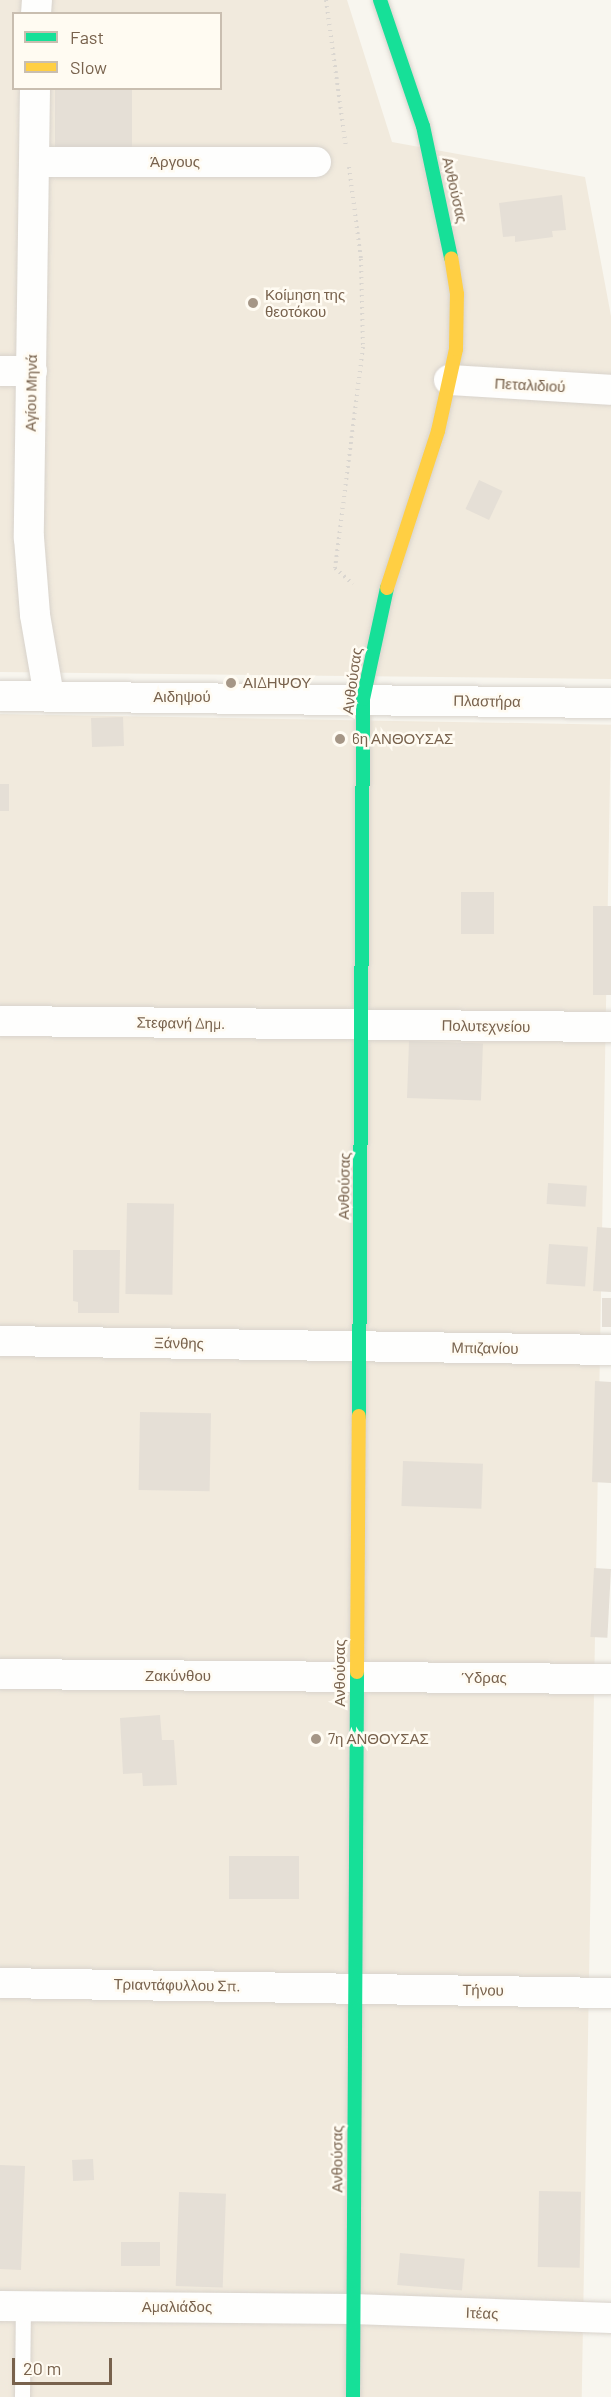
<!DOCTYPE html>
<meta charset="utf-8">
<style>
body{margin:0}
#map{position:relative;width:611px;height:2397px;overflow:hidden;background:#f8f6ef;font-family:Barlow,sans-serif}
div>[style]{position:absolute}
.residential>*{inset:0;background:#f1eadd;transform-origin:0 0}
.building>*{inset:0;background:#e5dfd6;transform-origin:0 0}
.path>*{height:4px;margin-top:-2px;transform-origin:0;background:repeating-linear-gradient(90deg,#dad6d0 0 1.5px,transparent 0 6px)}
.roads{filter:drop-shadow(0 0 2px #d8d3cc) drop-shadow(0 0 2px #d8d3cc)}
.lane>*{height:15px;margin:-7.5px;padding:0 7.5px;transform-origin:7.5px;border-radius:7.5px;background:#fefefd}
.street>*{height:30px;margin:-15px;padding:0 15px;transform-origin:15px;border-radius:15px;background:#fefefd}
.fast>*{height:14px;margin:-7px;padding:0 7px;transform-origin:7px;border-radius:7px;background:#16e098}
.slow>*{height:14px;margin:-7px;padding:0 7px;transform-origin:7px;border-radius:7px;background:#ffcf43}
.dots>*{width:16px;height:16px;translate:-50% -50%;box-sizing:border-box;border:3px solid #fffbf2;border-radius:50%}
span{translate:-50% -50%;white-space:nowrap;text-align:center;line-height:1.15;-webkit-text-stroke:5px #fffbf2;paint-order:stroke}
.street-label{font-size:15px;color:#78624d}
.poi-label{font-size:15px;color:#78624d}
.left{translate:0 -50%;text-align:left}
.legend{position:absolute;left:12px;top:12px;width:210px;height:78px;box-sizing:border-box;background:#fffbf2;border:2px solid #c9beb0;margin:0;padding:8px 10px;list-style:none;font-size:18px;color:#78624d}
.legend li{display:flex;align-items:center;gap:12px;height:30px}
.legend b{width:30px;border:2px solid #c9beb0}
.scale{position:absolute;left:12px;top:2358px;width:100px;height:27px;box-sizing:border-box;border:3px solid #78624d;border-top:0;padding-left:8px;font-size:18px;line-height:21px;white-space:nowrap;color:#78624d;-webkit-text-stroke:4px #fffbf2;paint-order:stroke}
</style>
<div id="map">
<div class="residential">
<i style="clip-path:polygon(evenodd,0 0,347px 0,392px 142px,585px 177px,611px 316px,611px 679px,0 672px,0 0,14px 14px,220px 14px,220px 88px,14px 88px,14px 14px)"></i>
<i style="left:0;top:714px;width:611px;height:1683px;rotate:1deg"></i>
</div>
<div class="building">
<i style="left:55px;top:88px;width:77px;height:59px"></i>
<i style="clip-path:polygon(562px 195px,566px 230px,552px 231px,553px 237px,515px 242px,515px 236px,503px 237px,499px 203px)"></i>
<i style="left:479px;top:480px;width:26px;height:32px;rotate:25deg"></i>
<i style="left:123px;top:717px;width:29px;height:32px;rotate:88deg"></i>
<i style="left:0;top:784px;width:9px;height:27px"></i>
<i style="left:494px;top:892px;width:42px;height:33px;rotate:90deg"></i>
<i style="left:593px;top:906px;width:18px;height:89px"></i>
<i style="left:409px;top:1041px;width:74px;height:57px;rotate:2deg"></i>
<i style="left:548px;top:1183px;width:39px;height:21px;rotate:4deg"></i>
<i style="left:127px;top:1203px;width:47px;height:91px;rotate:1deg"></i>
<i style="clip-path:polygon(597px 1227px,611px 1228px,611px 1292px,593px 1291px)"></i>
<i style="left:549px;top:1244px;width:39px;height:40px;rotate:4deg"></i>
<i style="clip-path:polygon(73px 1250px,120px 1250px,119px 1313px,78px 1313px,78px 1302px,73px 1301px)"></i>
<i style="left:602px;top:1298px;width:9px;height:29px"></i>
<i style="clip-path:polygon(595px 1381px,611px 1382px,611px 1483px,592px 1482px)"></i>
<i style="left:140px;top:1412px;width:71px;height:78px;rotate:1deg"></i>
<i style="left:403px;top:1461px;width:80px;height:45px;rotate:2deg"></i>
<i style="left:594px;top:1568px;width:17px;height:69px;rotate:3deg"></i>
<i style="clip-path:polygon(160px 1715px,162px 1740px,174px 1740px,177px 1785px,143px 1786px,142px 1773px,123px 1774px,120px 1718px)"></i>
<i style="left:299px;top:1856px;width:43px;height:70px;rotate:90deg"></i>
<i style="left:93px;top:2159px;width:21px;height:21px;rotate:87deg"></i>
<i style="clip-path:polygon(0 2165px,25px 2166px,21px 2270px,0 2269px)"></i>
<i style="left:539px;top:2191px;width:42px;height:76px;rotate:1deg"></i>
<i style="left:179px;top:2192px;width:47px;height:94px;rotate:2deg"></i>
<i style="left:121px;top:2242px;width:39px;height:24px"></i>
<i style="left:400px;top:2253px;width:65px;height:32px;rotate:5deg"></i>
</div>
<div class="path">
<i style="left:326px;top:0;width:149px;rotate:82.3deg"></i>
<i style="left:349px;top:167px;width:93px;rotate:82.6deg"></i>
<i style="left:361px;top:259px;width:88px;rotate:88.7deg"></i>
<i style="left:363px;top:347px;width:223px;rotate:97.2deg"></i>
<i style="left:335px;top:568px;width:24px;rotate:42deg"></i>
</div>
<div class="roads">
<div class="lane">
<i style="left:22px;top:2397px;width:91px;rotate:-89.4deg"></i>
</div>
<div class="street">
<i style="left:36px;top:14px;width:14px;rotate:-86deg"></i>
<i style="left:35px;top:88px;width:450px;rotate:90.8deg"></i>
<i style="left:29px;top:538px;width:77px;rotate:85.5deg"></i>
<i style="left:35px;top:615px;width:82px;rotate:80.2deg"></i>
<i style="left:34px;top:162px;width:282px"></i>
<i style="left:0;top:371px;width:32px"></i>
<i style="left:449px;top:380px;width:162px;rotate:3.5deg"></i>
<i style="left:0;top:696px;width:611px;rotate:0.66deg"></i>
<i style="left:0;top:1021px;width:611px;rotate:0.56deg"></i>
<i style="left:0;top:1341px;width:611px;rotate:0.84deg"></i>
<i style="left:0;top:1674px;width:611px;rotate:0.47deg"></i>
<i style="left:0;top:1983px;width:611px;rotate:0.94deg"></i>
<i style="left:0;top:2306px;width:353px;rotate:0.5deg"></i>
<i style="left:353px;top:2309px;width:258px;rotate:2deg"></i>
</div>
<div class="fast">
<i style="left:380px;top:0;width:133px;rotate:71.2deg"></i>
<i style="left:423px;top:126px;width:135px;rotate:78deg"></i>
<i style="left:359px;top:1416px;width:717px;rotate:-89.68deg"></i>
<i style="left:363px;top:699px;width:114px;rotate:-77.8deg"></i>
<i style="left:353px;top:2397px;width:725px;rotate:-89.68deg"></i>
</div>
<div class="slow">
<i style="left:387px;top:588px;width:165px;rotate:-72deg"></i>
<i style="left:438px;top:431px;width:84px;rotate:-77.6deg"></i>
<i style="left:456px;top:349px;width:55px;rotate:-89deg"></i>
<i style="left:457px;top:294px;width:36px;rotate:-99deg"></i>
<i style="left:357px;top:1672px;width:256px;rotate:-89.6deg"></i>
</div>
</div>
<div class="dots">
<i style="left:253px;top:303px;background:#a59686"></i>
<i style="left:231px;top:683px;background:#a59686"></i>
<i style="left:340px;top:739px;background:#a59686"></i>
<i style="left:316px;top:1739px;background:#a59686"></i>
</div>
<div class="street-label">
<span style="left:175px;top:162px">Άργους</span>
<span style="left:455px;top:190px;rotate:77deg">Ανθούσας</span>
<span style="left:530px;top:385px;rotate:3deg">Πεταλιδιού</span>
<span style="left:31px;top:393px;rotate:-89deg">Αγίου Μηνά</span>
<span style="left:352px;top:681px;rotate:-82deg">Ανθούσας</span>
<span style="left:182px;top:697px">Αιδηψού</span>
<span style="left:487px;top:701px;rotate:1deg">Πλαστήρα</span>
<span style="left:181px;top:1023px;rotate:1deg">Στεφανή Δημ.</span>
<span style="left:486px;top:1026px;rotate:1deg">Πολυτεχνείου</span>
<span style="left:344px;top:1186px;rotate:-89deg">Ανθούσας</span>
<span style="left:179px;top:1343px;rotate:1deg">Ξάνθης</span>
<span style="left:485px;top:1348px;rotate:1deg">Μπιζανίου</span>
<span style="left:340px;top:1673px;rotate:-90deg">Ανθούσας</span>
<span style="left:178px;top:1676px">Ζακύνθου</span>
<span style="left:484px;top:1678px">Ύδρας</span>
<span style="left:177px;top:1985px;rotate:1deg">Τριαντάφυλλου Σπ.</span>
<span style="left:483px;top:1990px;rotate:1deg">Τήνου</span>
<span style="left:337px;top:2159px;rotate:-90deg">Ανθούσας</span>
<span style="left:177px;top:2307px">Αμαλιάδος</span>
<span style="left:482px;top:2313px;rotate:2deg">Ιτέας</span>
</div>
<div class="poi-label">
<span class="left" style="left:265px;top:303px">Κοίμηση της<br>θεοτόκου</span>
<span class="left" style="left:243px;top:683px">ΑΙΔΗΨΟΥ</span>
<span class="left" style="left:352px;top:739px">6η ΑΝΘΟΥΣΑΣ</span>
<span class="left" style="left:328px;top:1739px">7η ΑΝΘΟΥΣΑΣ</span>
</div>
<ul class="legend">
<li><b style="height:8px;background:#16e098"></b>Fast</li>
<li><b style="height:8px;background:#ffcf43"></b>Slow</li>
</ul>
<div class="scale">20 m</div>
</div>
